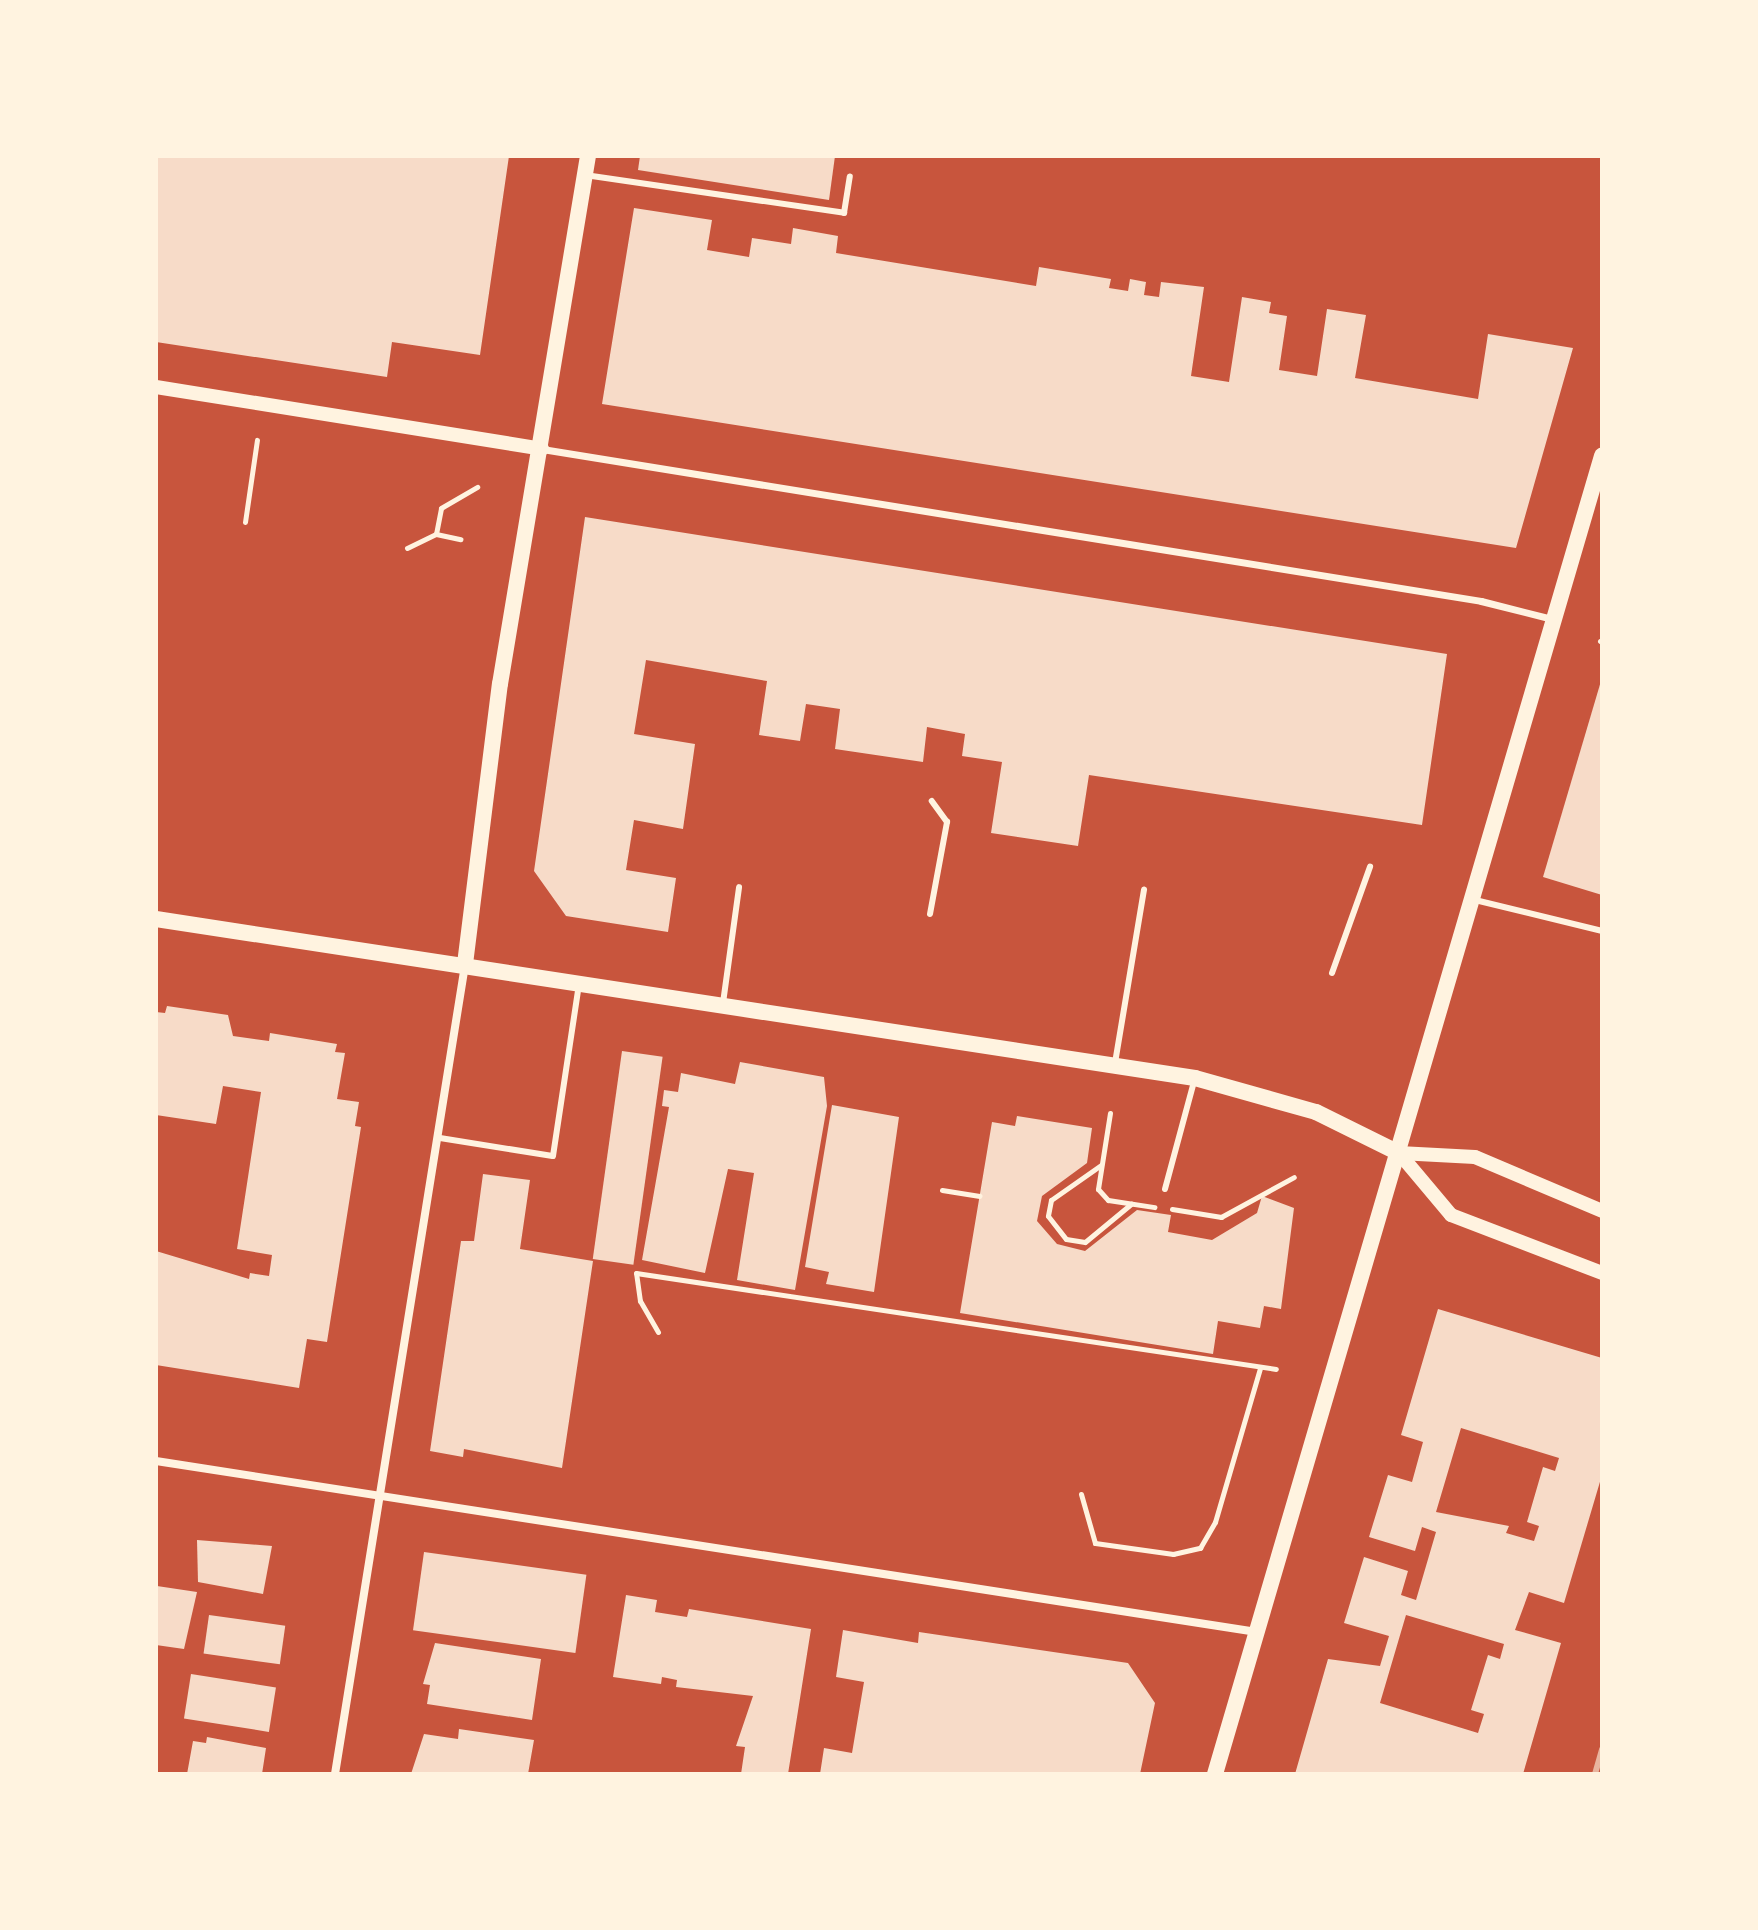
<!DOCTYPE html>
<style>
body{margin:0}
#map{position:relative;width:1758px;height:1930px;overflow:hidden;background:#c8553d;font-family:"Roboto Serif",serif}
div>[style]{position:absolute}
.building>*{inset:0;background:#f7dbc8;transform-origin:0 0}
.path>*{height:5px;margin:-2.5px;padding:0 2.5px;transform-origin:2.5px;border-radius:2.5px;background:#fff3e0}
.service>*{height:6px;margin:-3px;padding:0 3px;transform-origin:3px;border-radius:3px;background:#fff3e0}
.pedestrian>*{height:7px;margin:-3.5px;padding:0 3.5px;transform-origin:3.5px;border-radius:3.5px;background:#fff3e0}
.minor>*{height:8px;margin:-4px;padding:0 4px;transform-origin:4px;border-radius:4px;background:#fff3e0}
.tertiary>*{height:14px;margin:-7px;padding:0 7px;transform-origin:7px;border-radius:7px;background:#fff3e0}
.secondary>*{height:16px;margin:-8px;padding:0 8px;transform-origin:8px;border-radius:8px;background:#fff3e0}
.rail>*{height:6px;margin:-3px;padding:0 3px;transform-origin:3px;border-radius:3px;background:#e9b49f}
span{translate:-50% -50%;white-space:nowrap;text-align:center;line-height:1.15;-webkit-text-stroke:6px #fff3e0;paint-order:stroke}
.frame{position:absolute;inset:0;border:158px solid #fff3e0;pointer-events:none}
</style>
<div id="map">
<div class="building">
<i style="clip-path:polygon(156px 156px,509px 156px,480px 355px,392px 342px,387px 377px,156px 342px)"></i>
<i style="clip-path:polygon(640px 156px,835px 156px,829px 200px,638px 170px)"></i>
<i style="clip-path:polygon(634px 208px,712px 220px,707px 250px,749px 257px,752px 238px,791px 244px,793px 228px,838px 236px,836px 253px,1036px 286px,1039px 267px,1111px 279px,1109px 288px,1128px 291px,1130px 279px,1146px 282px,1144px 295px,1159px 297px,1161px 282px,1204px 287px,1191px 376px,1229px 382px,1242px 297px,1271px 302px,1269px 313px,1287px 316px,1279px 370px,1317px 376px,1327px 309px,1366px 315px,1355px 378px,1478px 399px,1488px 334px,1573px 348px,1516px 548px,602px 404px)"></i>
<i style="clip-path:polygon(585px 517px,1447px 654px,1422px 825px,1089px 775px,1078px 846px,991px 833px,1002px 762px,962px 756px,965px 734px,927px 727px,923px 762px,835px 749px,840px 709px,806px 704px,800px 741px,759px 735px,767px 681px,646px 660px,634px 734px,695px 744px,683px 829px,634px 820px,626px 870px,676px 878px,668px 932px,566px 916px,534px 871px)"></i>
<i style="clip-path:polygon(1601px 681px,1602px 681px,1602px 895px,1543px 877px)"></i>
<i style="clip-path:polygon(167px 1006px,228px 1015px,233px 1036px,269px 1041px,270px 1033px,337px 1044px,335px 1052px,345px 1053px,337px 1099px,359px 1102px,355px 1126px,361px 1127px,327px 1342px,307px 1339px,299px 1388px,156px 1365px,156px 1251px,249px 1279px,250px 1273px,269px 1276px,272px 1255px,237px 1249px,261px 1092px,223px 1086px,216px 1124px,156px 1115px,156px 1012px,165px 1013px)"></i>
<i style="left:622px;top:1051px;width:41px;height:210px;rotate:8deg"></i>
<i style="clip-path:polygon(740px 1062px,824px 1077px,827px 1106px,795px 1290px,737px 1280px,754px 1173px,728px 1169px,705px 1273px,642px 1260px,669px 1107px,662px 1106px,664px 1090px,678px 1092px,681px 1073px,735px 1084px)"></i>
<i style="clip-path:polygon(832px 1105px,899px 1117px,874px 1292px,826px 1284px,829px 1272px,805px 1267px)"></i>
<i style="clip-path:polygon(1017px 1116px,1092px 1128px,1087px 1163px,1042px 1196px,1037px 1221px,1057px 1244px,1085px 1251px,1137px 1210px,1171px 1215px,1168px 1232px,1212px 1240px,1257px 1213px,1262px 1196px,1294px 1208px,1281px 1309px,1264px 1306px,1260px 1328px,1218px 1321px,1213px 1354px,960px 1313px,992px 1122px,1015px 1126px)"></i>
<i style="clip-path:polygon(483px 1174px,530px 1180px,520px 1249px,593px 1261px,562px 1468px,464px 1449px,463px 1457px,430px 1451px,461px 1241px,474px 1241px)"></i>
<i style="clip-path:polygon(evenodd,1438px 1309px,1602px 1358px,1602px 1475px,1564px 1603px,1529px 1592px,1515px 1630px,1561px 1643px,1523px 1774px,1295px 1774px,1328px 1659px,1380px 1666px,1389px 1636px,1344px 1623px,1364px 1557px,1408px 1571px,1401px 1595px,1416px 1600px,1436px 1532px,1422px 1527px,1415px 1551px,1369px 1537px,1388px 1475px,1412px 1482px,1423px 1442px,1401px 1435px,1438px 1309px,1461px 1428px,1559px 1458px,1555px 1471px,1543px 1467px,1527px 1522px,1539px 1526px,1534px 1541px,1506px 1533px,1509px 1526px,1436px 1512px,1461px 1428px,1438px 1309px,1406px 1615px,1504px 1644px,1500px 1659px,1488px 1655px,1471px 1710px,1484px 1714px,1478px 1733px,1380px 1703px,1406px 1615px)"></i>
<i style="clip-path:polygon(197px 1540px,272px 1546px,263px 1594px,198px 1582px)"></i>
<i style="left:424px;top:1552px;width:164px;height:79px;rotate:8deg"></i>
<i style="clip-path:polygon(157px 1586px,197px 1592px,184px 1649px,156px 1645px)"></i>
<i style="clip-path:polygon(626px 1595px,657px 1600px,655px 1612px,687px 1617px,689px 1609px,811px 1629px,788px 1774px,741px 1774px,745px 1747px,736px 1746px,753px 1696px,676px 1687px,677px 1680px,662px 1677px,661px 1684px,613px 1677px)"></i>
<i style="left:209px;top:1615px;width:77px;height:39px;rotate:8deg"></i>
<i style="clip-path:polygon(843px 1630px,918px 1643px,919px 1632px,1128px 1663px,1155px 1703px,1140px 1774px,820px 1774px,824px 1748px,852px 1753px,864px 1682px,836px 1677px)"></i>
<i style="clip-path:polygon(435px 1643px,541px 1659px,532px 1720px,427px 1704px,430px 1685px,423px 1684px)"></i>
<i style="left:191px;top:1674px;width:86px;height:45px;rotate:9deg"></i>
<i style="clip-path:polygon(459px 1729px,534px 1740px,528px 1774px,411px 1774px,424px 1734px,458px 1739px)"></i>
<i style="clip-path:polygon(207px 1737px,266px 1748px,262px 1774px,187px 1774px,193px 1741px,206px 1743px)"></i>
</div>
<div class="path">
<i style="left:245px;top:522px;width:83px;rotate:-81.7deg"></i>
<i style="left:436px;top:534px;width:26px;rotate:-79deg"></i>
<i style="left:441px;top:508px;width:42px;rotate:-30.3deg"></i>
<i style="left:407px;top:548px;width:32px;rotate:-26deg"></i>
<i style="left:436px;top:534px;width:25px;rotate:12deg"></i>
<i style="left:1600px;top:641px;width:2px;rotate:27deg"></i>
<i style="left:1110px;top:1113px;width:77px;rotate:99deg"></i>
<i style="left:1098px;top:1189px;width:15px;rotate:48deg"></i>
<i style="left:1108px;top:1200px;width:47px;rotate:8.7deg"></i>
<i style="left:1101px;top:1165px;width:61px;rotate:145deg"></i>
<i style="left:1051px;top:1200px;width:16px;rotate:101deg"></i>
<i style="left:1048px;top:1216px;width:29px;rotate:52deg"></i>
<i style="left:1066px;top:1239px;width:19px;rotate:9deg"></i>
<i style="left:1085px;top:1242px;width:60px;rotate:-39.6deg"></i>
<i style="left:942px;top:1190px;width:38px;rotate:9deg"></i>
<i style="left:1172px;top:1209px;width:50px;rotate:9.3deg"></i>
<i style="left:1221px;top:1217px;width:83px;rotate:-28.7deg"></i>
<i style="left:658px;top:1332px;width:36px;rotate:-120deg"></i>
<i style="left:640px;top:1301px;width:28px;rotate:-98deg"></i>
<i style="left:636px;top:1273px;width:647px;rotate:8.53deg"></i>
<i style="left:1081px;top:1494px;width:51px;rotate:74.1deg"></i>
<i style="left:1095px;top:1543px;width:79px;rotate:8deg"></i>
<i style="left:1173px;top:1554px;width:28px;rotate:-13deg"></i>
<i style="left:1200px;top:1548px;width:30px;rotate:-60deg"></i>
<i style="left:1215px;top:1522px;width:160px;rotate:-73.7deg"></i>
</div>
<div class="service">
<i style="left:585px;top:175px;width:262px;rotate:8.3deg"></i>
<i style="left:844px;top:213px;width:37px;rotate:-81deg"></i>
<i style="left:1475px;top:900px;width:131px;rotate:13.7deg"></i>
<i style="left:930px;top:914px;width:94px;rotate:-79.5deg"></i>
<i style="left:947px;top:822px;width:26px;rotate:-126deg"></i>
<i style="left:1332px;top:973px;width:113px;rotate:-70.3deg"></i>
<i style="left:723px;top:1003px;width:117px;rotate:-82.1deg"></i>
<i style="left:1115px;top:1063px;width:176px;rotate:-80.5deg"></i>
<i style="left:440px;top:1138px;width:114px;rotate:9.1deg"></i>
<i style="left:553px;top:1156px;width:174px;rotate:-81.4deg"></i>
<i style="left:1165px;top:1189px;width:115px;rotate:-74.9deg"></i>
</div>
<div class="pedestrian">
<i style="left:542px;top:449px;width:951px;rotate:9.19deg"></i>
<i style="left:1481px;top:601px;width:73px;rotate:14.2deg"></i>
</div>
<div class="minor">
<i style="left:156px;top:1461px;width:1114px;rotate:8.83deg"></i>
<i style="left:335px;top:1774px;width:819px;rotate:-80.87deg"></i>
</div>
<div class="tertiary">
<i style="left:156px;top:387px;width:391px;rotate:9.1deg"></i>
<i style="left:1399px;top:1153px;width:81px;rotate:50deg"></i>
<i style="left:1451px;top:1215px;width:162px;rotate:21deg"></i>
<i style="left:1399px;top:1153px;width:76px;rotate:3deg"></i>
<i style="left:1475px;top:1157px;width:138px;rotate:23deg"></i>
</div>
<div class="secondary">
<i style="left:156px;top:919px;width:1051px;rotate:8.7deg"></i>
<i style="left:1195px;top:1078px;width:126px;rotate:15.7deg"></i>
<i style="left:1316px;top:1112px;width:93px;rotate:26.3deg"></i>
<i style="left:465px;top:964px;width:282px;rotate:-82.9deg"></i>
<i style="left:500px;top:684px;width:535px;rotate:-80.54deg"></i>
<i style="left:1215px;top:1774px;width:1374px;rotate:-73.64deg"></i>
</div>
<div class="rail">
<i style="left:1595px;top:1774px;width:26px;rotate:-74deg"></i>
</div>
<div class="frame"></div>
</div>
